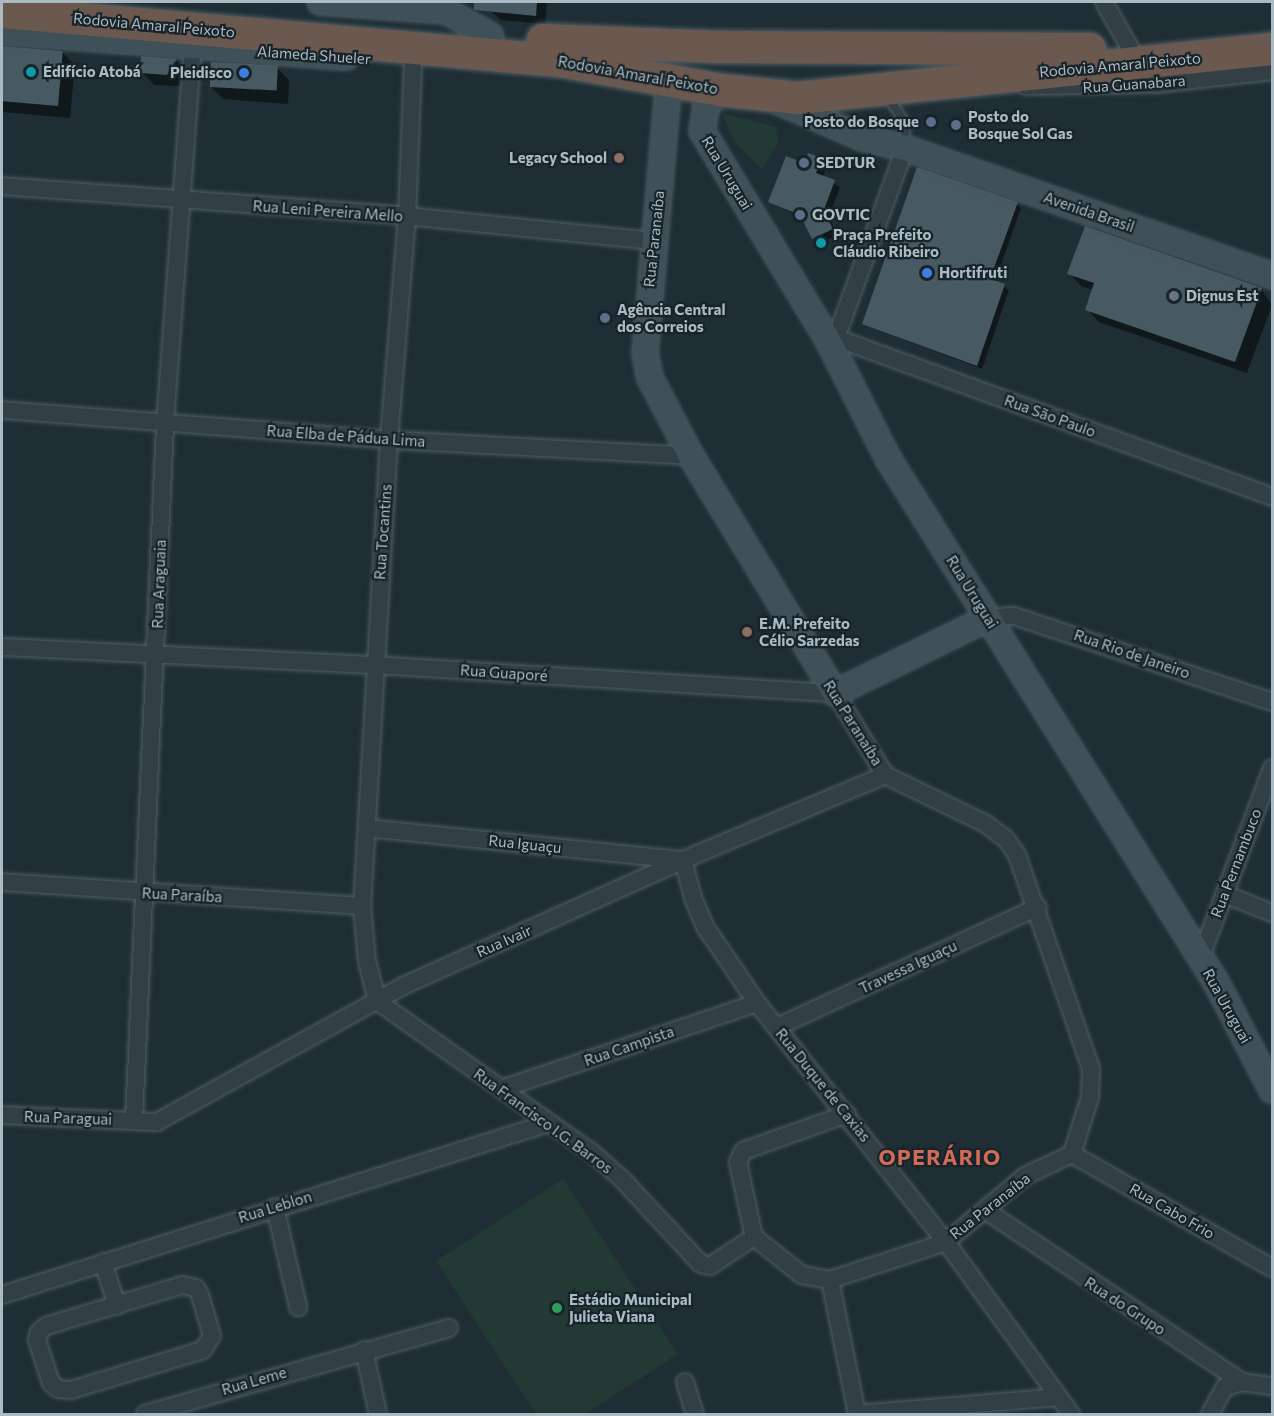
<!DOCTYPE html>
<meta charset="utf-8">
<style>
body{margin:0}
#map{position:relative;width:1274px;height:1416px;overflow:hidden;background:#1f2e35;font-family:Commissioner,sans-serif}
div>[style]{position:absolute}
.green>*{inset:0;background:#233a34}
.shadow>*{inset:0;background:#0007}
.building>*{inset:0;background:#475961;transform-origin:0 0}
.roads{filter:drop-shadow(0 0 2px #4f5d64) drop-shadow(0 0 2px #4f5d64)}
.lane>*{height:8px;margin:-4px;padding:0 4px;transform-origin:4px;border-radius:4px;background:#323f45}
.street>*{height:16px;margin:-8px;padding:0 8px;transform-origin:8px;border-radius:8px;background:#323f45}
.secondary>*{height:24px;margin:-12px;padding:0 12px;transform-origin:12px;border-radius:12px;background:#405058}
.highway>*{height:32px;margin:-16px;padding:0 16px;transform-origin:16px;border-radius:16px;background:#6b584f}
.dots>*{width:16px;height:16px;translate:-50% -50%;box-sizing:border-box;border:3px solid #18242a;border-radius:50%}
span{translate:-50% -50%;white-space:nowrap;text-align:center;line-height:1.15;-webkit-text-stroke:4.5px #18242a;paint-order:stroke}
.street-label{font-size:15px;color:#abbbc3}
.poi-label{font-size:15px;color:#abbbc3;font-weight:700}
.left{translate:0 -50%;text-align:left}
.right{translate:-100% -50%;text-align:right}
.district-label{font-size:21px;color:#d26b58;font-weight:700;letter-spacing:1.5px}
.frame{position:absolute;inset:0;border:3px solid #abbbc3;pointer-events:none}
</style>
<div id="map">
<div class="green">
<i style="clip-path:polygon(722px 113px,776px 127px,778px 144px,762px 169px,734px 141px)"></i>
<i style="clip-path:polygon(563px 1179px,678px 1354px,585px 1414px,536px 1414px,436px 1261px)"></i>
</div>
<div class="shadow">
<i style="clip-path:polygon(492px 2px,547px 2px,545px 24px,501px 20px,491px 11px)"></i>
<i style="clip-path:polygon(2px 48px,62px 52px,75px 65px,70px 118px,2px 112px)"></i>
<i style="clip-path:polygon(143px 58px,176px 60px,189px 73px,179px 86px,154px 85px,142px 72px)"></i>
<i style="clip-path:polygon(277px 68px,289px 80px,288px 104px,223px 99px,210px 86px)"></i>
<i style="clip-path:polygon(821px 160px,827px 166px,823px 177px,840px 187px,829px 217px,838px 235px,819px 244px,804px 219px,770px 202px,805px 165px)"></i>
<i style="clip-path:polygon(1017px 204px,1021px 208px,995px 282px,1009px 290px,982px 369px,863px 324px)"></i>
<i style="clip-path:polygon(1069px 273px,1261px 289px,1272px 305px,1247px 373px,1099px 322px,1087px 309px,1093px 290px,1081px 286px)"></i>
</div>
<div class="building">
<i style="clip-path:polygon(474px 2px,537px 2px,536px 16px,474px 10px)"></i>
<i style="left:2px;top:46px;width:61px;height:55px;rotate:5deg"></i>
<i style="clip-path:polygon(141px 56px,177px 59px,167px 75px,140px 73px)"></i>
<i style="left:211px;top:62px;width:67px;height:25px;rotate:3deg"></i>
<i style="clip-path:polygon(808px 153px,822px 158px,816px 173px,835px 180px,824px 210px,833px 229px,812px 239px,800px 215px,768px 202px,786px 156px,804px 163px)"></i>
<i style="clip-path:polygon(917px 167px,1018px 202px,990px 279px,1005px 284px,977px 366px,862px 324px)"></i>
<i style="clip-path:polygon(1085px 226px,1262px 288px,1235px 362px,1085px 310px,1094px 283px,1067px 274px)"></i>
</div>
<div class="roads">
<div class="lane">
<i style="left:886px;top:95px;width:33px;rotate:55deg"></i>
<i style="left:905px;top:122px;width:23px;rotate:90deg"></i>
</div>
<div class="street">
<i style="left:1104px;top:2px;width:53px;rotate:60.5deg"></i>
<i style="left:413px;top:62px;width:154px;rotate:92.2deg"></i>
<i style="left:407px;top:216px;width:225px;rotate:94.6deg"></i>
<i style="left:389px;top:440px;width:467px;rotate:93.3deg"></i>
<i style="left:362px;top:906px;width:55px;rotate:84.8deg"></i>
<i style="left:367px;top:961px;width:41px;rotate:76deg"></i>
<i style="left:377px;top:1001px;width:261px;rotate:35.2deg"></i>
<i style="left:590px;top:1151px;width:41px;rotate:41.1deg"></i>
<i style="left:621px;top:1178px;width:117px;rotate:47.1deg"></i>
<i style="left:701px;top:1264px;width:9px;rotate:13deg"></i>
<i style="left:710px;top:1266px;width:53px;rotate:-33.4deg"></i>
<i style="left:1026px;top:86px;width:131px;rotate:-0.9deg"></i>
<i style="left:1157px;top:84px;width:116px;rotate:-6.4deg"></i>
<i style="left:2px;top:186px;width:406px;rotate:4.2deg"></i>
<i style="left:407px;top:216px;width:247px;rotate:5.8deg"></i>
<i style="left:836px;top:338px;width:202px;rotate:-70deg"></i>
<i style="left:828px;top:340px;width:8px;rotate:-14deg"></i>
<i style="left:836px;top:338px;width:464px;rotate:20deg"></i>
<i style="left:2px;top:410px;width:388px;rotate:4.4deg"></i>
<i style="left:389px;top:440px;width:302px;rotate:3deg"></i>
<i style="left:989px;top:618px;width:25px;rotate:-5deg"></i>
<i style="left:1014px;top:616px;width:272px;rotate:18.4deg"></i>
<i style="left:2px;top:647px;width:372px;rotate:2.8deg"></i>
<i style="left:374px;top:665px;width:462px;rotate:3.5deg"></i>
<i style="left:835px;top:693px;width:96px;rotate:58.6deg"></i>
<i style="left:885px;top:775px;width:112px;rotate:25.9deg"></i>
<i style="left:986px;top:824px;width:25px;rotate:37deg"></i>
<i style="left:1006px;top:839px;width:19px;rotate:55deg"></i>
<i style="left:1017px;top:855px;width:226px;rotate:70.9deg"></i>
<i style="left:1091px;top:1069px;width:28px;rotate:92deg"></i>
<i style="left:1090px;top:1097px;width:60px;rotate:107.5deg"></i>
<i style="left:1072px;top:1154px;width:52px;rotate:154.9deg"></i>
<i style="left:1025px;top:1176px;width:103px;rotate:140.1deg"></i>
<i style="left:946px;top:1242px;width:122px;rotate:161.9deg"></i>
<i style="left:367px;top:828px;width:318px;rotate:5.8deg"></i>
<i style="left:683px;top:860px;width:39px;rotate:75deg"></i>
<i style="left:693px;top:898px;width:33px;rotate:67deg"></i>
<i style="left:706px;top:928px;width:91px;rotate:55.8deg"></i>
<i style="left:757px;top:1003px;width:305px;rotate:51.7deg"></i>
<i style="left:946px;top:1242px;width:213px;rotate:54deg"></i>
<i style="left:2px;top:882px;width:361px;rotate:3.8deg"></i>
<i style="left:1224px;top:894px;width:52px;rotate:21.6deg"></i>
<i style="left:1200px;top:959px;width:204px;rotate:-69.3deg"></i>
<i style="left:777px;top:1027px;width:287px;rotate:-24.7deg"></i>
<i style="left:501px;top:1089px;width:270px;rotate:-18.6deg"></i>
<i style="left:847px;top:1114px;width:110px;rotate:160.4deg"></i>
<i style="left:743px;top:1151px;width:12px;rotate:114deg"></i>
<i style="left:738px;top:1162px;width:77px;rotate:78deg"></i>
<i style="left:754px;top:1237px;width:61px;rotate:38.4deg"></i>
<i style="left:802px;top:1275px;width:28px;rotate:10deg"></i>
<i style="left:830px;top:1280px;width:137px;rotate:78.6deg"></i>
<i style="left:2px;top:1115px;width:155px;rotate:2.6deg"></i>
<i style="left:157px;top:1122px;width:281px;rotate:-28.9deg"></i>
<i style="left:403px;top:986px;width:307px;rotate:-24.2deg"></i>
<i style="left:683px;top:860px;width:219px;rotate:-22.8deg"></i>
<i style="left:134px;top:1121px;width:698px;rotate:-87.45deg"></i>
<i style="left:165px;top:424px;width:378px;rotate:-85.8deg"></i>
<i style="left:1072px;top:1154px;width:230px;rotate:29.7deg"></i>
<i style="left:275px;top:1207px;width:103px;rotate:77deg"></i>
<i style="left:985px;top:1210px;width:309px;rotate:33.8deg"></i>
<i style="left:1242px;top:1382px;width:30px;rotate:8deg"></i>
<i style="left:103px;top:1262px;width:46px;rotate:72.3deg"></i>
<i style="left:183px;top:1285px;width:13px;rotate:13deg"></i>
<i style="left:196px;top:1288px;width:8px;rotate:60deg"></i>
<i style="left:200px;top:1295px;width:43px;rotate:73.7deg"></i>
<i style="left:212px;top:1336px;width:17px;rotate:123deg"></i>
<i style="left:203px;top:1350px;width:138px;rotate:163.1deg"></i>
<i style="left:71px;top:1390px;width:13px;rotate:-176deg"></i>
<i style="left:58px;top:1389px;width:9px;rotate:-139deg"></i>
<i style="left:51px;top:1383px;width:45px;rotate:-108deg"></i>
<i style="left:37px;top:1340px;width:8px;rotate:-76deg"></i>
<i style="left:39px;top:1332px;width:9px;rotate:-41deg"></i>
<i style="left:46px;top:1326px;width:143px;rotate:-16.7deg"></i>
<i style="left:2px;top:1295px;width:573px;rotate:-17.46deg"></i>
<i style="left:364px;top:1350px;width:66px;rotate:77.7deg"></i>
<i style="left:685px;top:1382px;width:34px;rotate:73deg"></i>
<i style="left:145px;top:1414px;width:316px;rotate:-15.8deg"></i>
<i style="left:857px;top:1414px;width:202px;rotate:-4.8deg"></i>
<i style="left:1210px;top:1414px;width:31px;rotate:-61deg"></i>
<i style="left:1225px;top:1387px;width:18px;rotate:-16deg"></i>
</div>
<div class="secondary">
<i style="left:320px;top:2px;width:126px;rotate:4.1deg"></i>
<i style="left:446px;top:11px;width:51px;rotate:29.1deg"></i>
<i style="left:2px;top:32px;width:345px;rotate:4.2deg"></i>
<i style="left:669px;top:79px;width:275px;rotate:95deg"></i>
<i style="left:645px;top:353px;width:25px;rotate:79deg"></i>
<i style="left:650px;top:378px;width:88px;rotate:62.3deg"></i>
<i style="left:691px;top:456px;width:277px;rotate:58.7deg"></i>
<i style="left:835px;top:693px;width:171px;rotate:-26deg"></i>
<i style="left:720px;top:90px;width:22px;rotate:129deg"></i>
<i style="left:706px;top:107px;width:24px;rotate:99deg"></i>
<i style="left:702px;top:131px;width:244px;rotate:58.9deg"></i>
<i style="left:828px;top:340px;width:135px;rotate:63.1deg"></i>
<i style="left:889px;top:460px;width:616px;rotate:57.94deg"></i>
<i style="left:1216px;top:982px;width:122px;rotate:62.6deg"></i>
<i style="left:775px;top:100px;width:96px;rotate:23.4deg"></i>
<i style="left:863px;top:138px;width:43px;rotate:13.4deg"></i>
<i style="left:905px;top:148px;width:389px;rotate:19.2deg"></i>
</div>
<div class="highway">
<i style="left:2px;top:12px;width:561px;rotate:5.01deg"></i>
<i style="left:561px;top:61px;width:162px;rotate:10.3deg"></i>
<i style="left:720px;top:90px;width:78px;rotate:5.9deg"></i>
<i style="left:798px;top:98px;width:477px;rotate:-5.9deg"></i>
<i style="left:543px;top:40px;width:174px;rotate:2.3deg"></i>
<i style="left:717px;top:47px;width:373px;rotate:0.3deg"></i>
</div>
</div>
<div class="dots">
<i style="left:31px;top:72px;background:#0f9aa8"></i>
<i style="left:244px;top:73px;background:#3f7fe0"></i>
<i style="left:931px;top:122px;background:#5c6f8a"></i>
<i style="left:956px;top:125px;background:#5c6f8a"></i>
<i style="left:619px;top:158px;background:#8d6e63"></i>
<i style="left:804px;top:163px;background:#5c6f8a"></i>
<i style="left:800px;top:215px;background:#5c6f8a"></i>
<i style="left:821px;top:243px;background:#0f9aa8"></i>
<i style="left:927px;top:273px;background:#3f7fe0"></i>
<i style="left:1174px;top:296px;background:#6b7280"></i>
<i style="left:605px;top:318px;background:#5c6f8a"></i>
<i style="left:747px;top:632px;background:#8d6e63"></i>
<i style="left:557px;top:1308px;background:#2e9e5b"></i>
</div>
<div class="street-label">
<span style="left:154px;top:25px;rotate:5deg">Rodovia Amaral Peixoto</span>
<span style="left:314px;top:55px;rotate:4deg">Alameda Shueler</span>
<span style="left:1120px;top:65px;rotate:-5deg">Rodovia Amaral Peixoto</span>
<span style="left:638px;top:75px;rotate:10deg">Rodovia Amaral Peixoto</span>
<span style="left:1134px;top:84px;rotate:-4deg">Rua Guanabara</span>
<span style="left:727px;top:173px;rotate:59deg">Rua Uruguai</span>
<span style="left:328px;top:211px;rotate:4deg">Rua Leni Pereira Mello</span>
<span style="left:1089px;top:212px;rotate:19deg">Avenida Brasil</span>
<span style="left:654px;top:239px;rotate:-84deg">Rua Paranaíba</span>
<span style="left:1050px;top:416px;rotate:20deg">Rua São Paulo</span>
<span style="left:346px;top:436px;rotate:4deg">Rua Elba de Pádua Lima</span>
<span style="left:383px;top:532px;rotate:-86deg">Rua Tocantins</span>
<span style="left:159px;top:584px;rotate:-88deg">Rua Araguaia</span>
<span style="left:972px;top:592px;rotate:58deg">Rua Uruguai</span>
<span style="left:1132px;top:654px;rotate:19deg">Rua Rio de Janeiro</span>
<span style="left:504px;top:673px;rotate:4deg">Rua Guaporé</span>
<span style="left:853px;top:723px;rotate:58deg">Rua Paranaíba</span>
<span style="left:525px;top:844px;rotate:6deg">Rua Iguaçu</span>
<span style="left:1236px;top:863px;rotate:-69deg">Rua Pernambuco</span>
<span style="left:182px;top:895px;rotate:3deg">Rua Paraíba</span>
<span style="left:504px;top:941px;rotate:-24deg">Rua Ivair</span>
<span style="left:908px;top:967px;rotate:-25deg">Travessa Iguaçu</span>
<span style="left:1227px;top:1006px;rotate:61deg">Rua Uruguai</span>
<span style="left:629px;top:1046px;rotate:-19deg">Rua Campista</span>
<span style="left:823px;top:1085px;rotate:51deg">Rua Duque de Caxias</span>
<span style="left:68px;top:1118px;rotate:2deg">Rua Paraguai</span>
<span style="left:543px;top:1121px;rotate:36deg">Rua Francisco I.G. Barros</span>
<span style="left:990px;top:1206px;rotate:-38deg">Rua Paranaíba</span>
<span style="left:275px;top:1207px;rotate:-17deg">Rua Leblon</span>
<span style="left:1172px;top:1211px;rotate:30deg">Rua Cabo Frio</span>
<span style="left:1125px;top:1306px;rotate:33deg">Rua do Grupo</span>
<span style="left:254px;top:1381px;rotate:-16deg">Rua Leme</span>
</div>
<div class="poi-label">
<span class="left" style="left:43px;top:72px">Edifício Atobá</span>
<span class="right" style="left:232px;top:73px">Pleidisco</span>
<span class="left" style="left:968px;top:125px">Posto do<br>Bosque Sol Gas</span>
<span class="right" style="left:919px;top:122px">Posto do Bosque</span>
<span class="right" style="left:607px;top:158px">Legacy School</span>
<span class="left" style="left:816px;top:163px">SEDTUR</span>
<span class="left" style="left:812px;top:215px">GOVTIC</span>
<span class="left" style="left:833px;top:243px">Praça Prefeito<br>Cláudio Ribeiro</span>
<span class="left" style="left:939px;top:273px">Hortifruti</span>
<span class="left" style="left:1186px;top:296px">Dignus Est</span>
<span class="left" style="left:617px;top:318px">Agência Central<br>dos Correios</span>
<span class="left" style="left:759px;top:632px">E.M. Prefeito<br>Célio Sarzedas</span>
<span class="left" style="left:569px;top:1308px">Estádio Municipal<br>Julieta Viana</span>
</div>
<div class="district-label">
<span style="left:940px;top:1157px">OPERÁRIO</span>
</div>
<div class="frame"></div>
</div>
